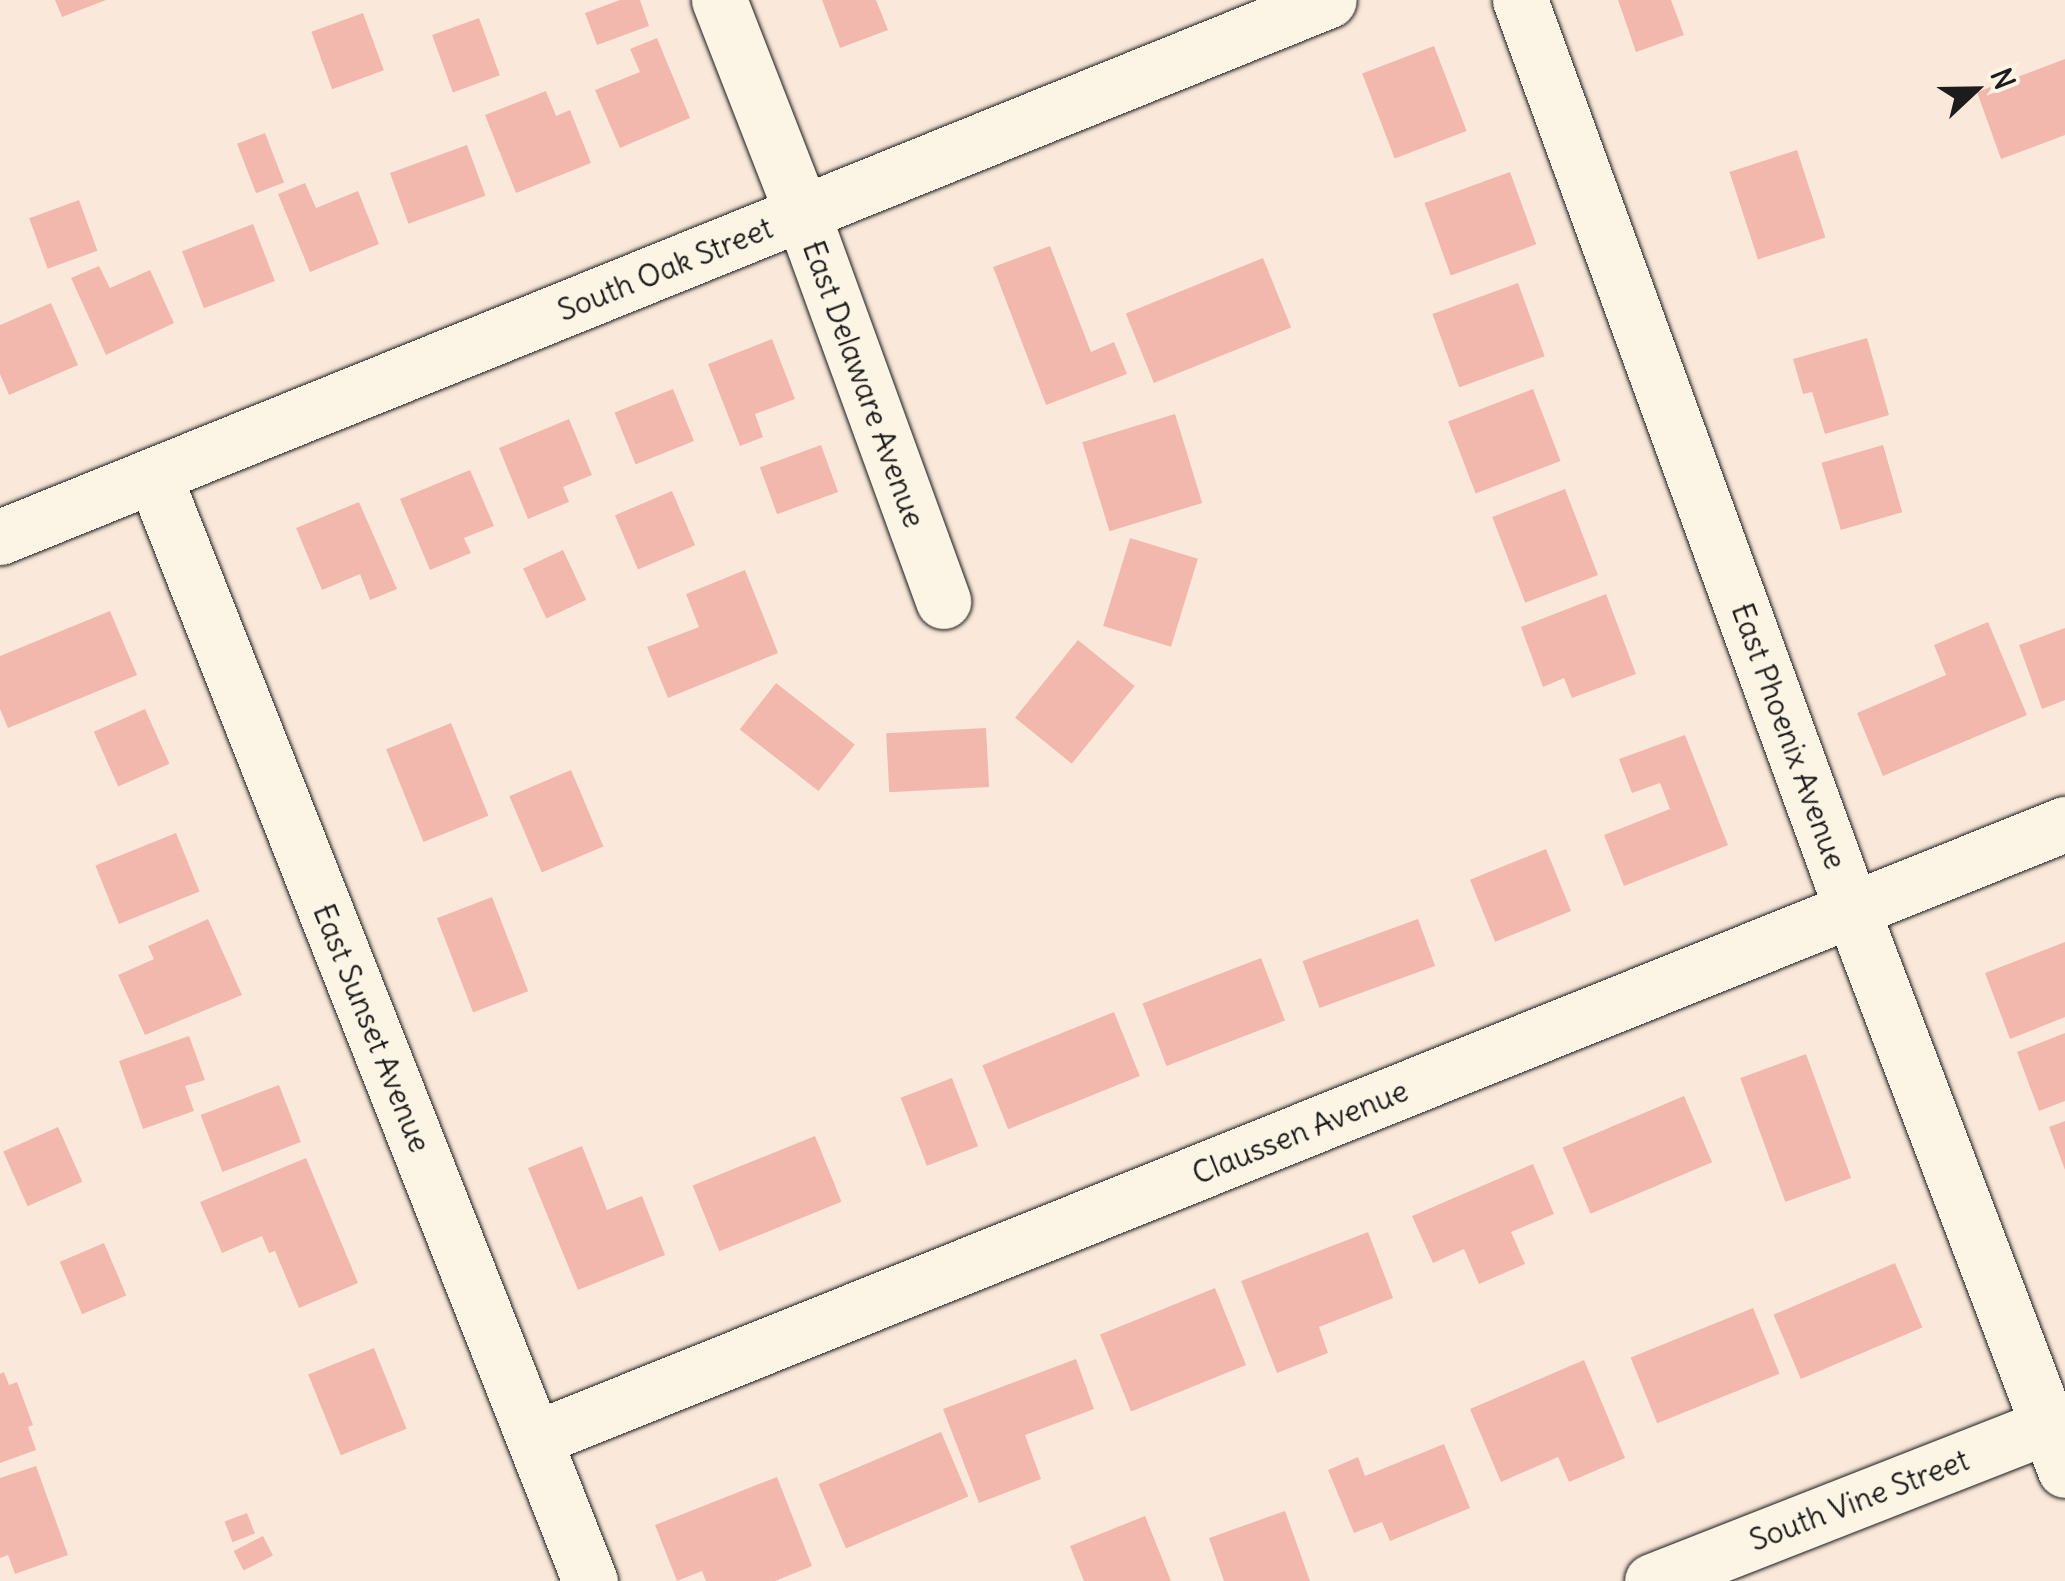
<!DOCTYPE html>
<style>
body{margin:0}
#map{position:relative;width:2065px;height:1581px;overflow:hidden;background:#fae9da;font-family:Delius,sans-serif}
div>[style]{position:absolute}
.building>*{inset:0;background:#f3b8ad;transform-origin:0 0}
.roads{filter:drop-shadow(0 0 2px #1c1c1c) drop-shadow(0 0 2px #1c1c1c)}
.street>*{height:55px;margin:-27.5px;padding:0 27.5px;transform-origin:27.5px;border-radius:27.5px;background:#fcf5e5}
.secondary>*{height:55px;margin:-27.5px;padding:0 27.5px;transform-origin:27.5px;border-radius:27.5px;background:#fcf5e5}
span{translate:-50% -50%;white-space:nowrap;text-align:center;line-height:1.15;-webkit-text-stroke:8px #fcf5e5;paint-order:stroke}
.street-label{font-size:30px;color:#1c1c1c}
.north{position:absolute;left:1925px;top:40px;width:100px;height:100px;-webkit-text-stroke:8px #fcf5e5;paint-order:stroke;rotate:68deg;font-size:28px;font-weight:700;line-height:40px;text-align:center;color:#1c1c1c}
.north::after{content:'';display:block;margin:auto;width:35px;height:45px;background:#1c1c1c;clip-path:polygon(50% 0,100% 100%,50% 72%,0 100%)}
</style>
<div id="map">
<div class="building">
<i style="clip-path:polygon(55px 0,106px 0,62px 17px)"></i>
<i style="clip-path:polygon(620px 0,640px 0,649px 26px,597px 45px,585px 13px)"></i>
<i style="clip-path:polygon(822px 0,876px 0,888px 30px,840px 48px)"></i>
<i style="clip-path:polygon(1618px 0,1671px 0,1684px 35px,1636px 52px)"></i>
<i style="left:363px;top:13px;width:61px;height:55px;rotate:70deg"></i>
<i style="left:479px;top:18px;width:61px;height:50px;rotate:70deg"></i>
<i style="clip-path:polygon(657px 38px,690px 118px,620px 148px,595px 90px,640px 72px,630px 49px)"></i>
<i style="left:1434px;top:46px;width:91px;height:77px;rotate:69deg"></i>
<i style="clip-path:polygon(2065px 59px,2065px 135px,2001px 159px,1977px 92px)"></i>
<i style="clip-path:polygon(546px 91px,556px 116px,570px 110px,591px 163px,516px 193px,485px 115px)"></i>
<i style="left:265px;top:133px;width:53px;height:30px;rotate:69deg"></i>
<i style="left:467px;top:145px;width:54px;height:82px;rotate:70deg"></i>
<i style="left:1797px;top:150px;width:92px;height:71px;rotate:72deg"></i>
<i style="left:1510px;top:172px;width:77px;height:91px;rotate:70deg"></i>
<i style="clip-path:polygon(305px 183px,316px 208px,358px 191px,379px 244px,310px 272px,278px 194px)"></i>
<i style="left:79px;top:200px;width:54px;height:53px;rotate:70deg"></i>
<i style="left:253px;top:224px;width:61px;height:76px;rotate:69deg"></i>
<i style="clip-path:polygon(1050px 246px,1091px 352px,1114px 342px,1127px 374px,1046px 405px,993px 267px)"></i>
<i style="left:1263px;top:258px;width:75px;height:148px;rotate:68deg"></i>
<i style="clip-path:polygon(99px 266px,110px 288px,150px 270px,174px 323px,106px 355px,71px 278px)"></i>
<i style="left:1518px;top:283px;width:78px;height:91px;rotate:70deg"></i>
<i style="clip-path:polygon(51px 303px,78px 365px,9px 395px,0 374px,0 325px)"></i>
<i style="clip-path:polygon(1867px 338px,1889px 415px,1825px 434px,1812px 392px,1803px 394px,1793px 359px)"></i>
<i style="clip-path:polygon(772px 339px,795px 399px,755px 414px,763px 437px,740px 446px,708px 364px)"></i>
<i style="left:673px;top:389px;width:56px;height:63px;rotate:68deg"></i>
<i style="left:1533px;top:389px;width:77px;height:91px;rotate:69deg"></i>
<i style="left:1175px;top:414px;width:93px;height:97px;rotate:73deg"></i>
<i style="clip-path:polygon(569px 419px,592px 475px,563px 487px,569px 502px,528px 519px,499px 448px)"></i>
<i style="left:821px;top:445px;width:50px;height:65px;rotate:70deg"></i>
<i style="left:1883px;top:445px;width:70px;height:64px;rotate:74deg"></i>
<i style="clip-path:polygon(470px 470px,494px 526px,464px 538px,471px 553px,430px 570px,400px 499px)"></i>
<i style="left:1565px;top:489px;width:92px;height:78px;rotate:69deg"></i>
<i style="left:672px;top:491px;width:59px;height:62px;rotate:67deg"></i>
<i style="clip-path:polygon(359px 502px,397px 589px,370px 600px,360px 574px,322px 590px,296px 528px)"></i>
<i style="left:1130px;top:538px;width:71px;height:92px;rotate:17deg"></i>
<i style="left:563px;top:550px;width:55px;height:44px;rotate:65deg"></i>
<i style="clip-path:polygon(745px 570px,778px 653px,668px 698px,647px 647px,699px 627px,686px 594px)"></i>
<i style="clip-path:polygon(1606px 594px,1636px 674px,1572px 698px,1564px 678px,1543px 687px,1521px 627px)"></i>
<i style="clip-path:polygon(110px 611px,137px 675px,8px 728px,0 709px,0 656px)"></i>
<i style="clip-path:polygon(1988px 622px,2027px 715px,1883px 776px,1857px 713px,1946px 675px,1934px 645px)"></i>
<i style="clip-path:polygon(2065px 628px,2065px 700px,2042px 709px,2019px 645px)"></i>
<i style="left:1078px;top:640px;width:73px;height:100px;rotate:39deg"></i>
<i style="left:776px;top:683px;width:100px;height:59px;rotate:38deg"></i>
<i style="left:145px;top:709px;width:60px;height:56px;rotate:66deg"></i>
<i style="left:451px;top:723px;width:100px;height:70px;rotate:68deg"></i>
<i style="left:986px;top:728px;width:59px;height:100px;rotate:87deg"></i>
<i style="clip-path:polygon(1685px 735px,1728px 845px,1624px 886px,1604px 835px,1670px 809px,1660px 783px,1632px 793px,1619px 759px)"></i>
<i style="left:571px;top:770px;width:83px;height:67px;rotate:67deg"></i>
<i style="left:176px;top:833px;width:63px;height:87px;rotate:68deg"></i>
<i style="left:1546px;top:849px;width:67px;height:82px;rotate:68deg"></i>
<i style="left:492px;top:897px;width:101px;height:59px;rotate:69deg"></i>
<i style="clip-path:polygon(208px 919px,242px 995px,145px 1035px,118px 975px,154px 959px,148px 946px)"></i>
<i style="left:1418px;top:919px;width:50px;height:123px;rotate:70deg"></i>
<i style="clip-path:polygon(2065px 942px,2065px 1017px,2010px 1039px,1985px 973px)"></i>
<i style="left:1261px;top:958px;width:67px;height:127px;rotate:69deg"></i>
<i style="left:1114px;top:1012px;width:69px;height:142px;rotate:68deg"></i>
<i style="clip-path:polygon(2065px 1033px,2065px 1101px,2039px 1111px,2017px 1052px)"></i>
<i style="clip-path:polygon(189px 1036px,205px 1080px,185px 1086px,194px 1111px,143px 1129px,119px 1061px)"></i>
<i style="left:1806px;top:1054px;width:132px;height:70px;rotate:70deg"></i>
<i style="left:952px;top:1078px;width:73px;height:55px;rotate:69deg"></i>
<i style="left:279px;top:1085px;width:61px;height:84px;rotate:69deg"></i>
<i style="left:1684px;top:1096px;width:72px;height:132px;rotate:67deg"></i>
<i style="clip-path:polygon(2065px 1121px,2065px 1170px,2049px 1127px)"></i>
<i style="left:58px;top:1127px;width:60px;height:60px;rotate:66deg"></i>
<i style="left:815px;top:1136px;width:71px;height:132px;rotate:68deg"></i>
<i style="clip-path:polygon(582px 1146px,607px 1210px,642px 1196px,665px 1255px,578px 1290px,528px 1168px)"></i>
<i style="clip-path:polygon(306px 1158px,358px 1283px,299px 1308px,275px 1251px,269px 1253px,262px 1236px,222px 1253px,200px 1202px)"></i>
<i style="clip-path:polygon(1533px 1164px,1554px 1214px,1511px 1232px,1525px 1264px,1479px 1284px,1464px 1249px,1433px 1263px,1412px 1216px)"></i>
<i style="clip-path:polygon(1368px 1232px,1393px 1298px,1319px 1327px,1328px 1353px,1277px 1373px,1241px 1281px)"></i>
<i style="left:104px;top:1243px;width:57px;height:48px;rotate:67deg"></i>
<i style="left:1895px;top:1263px;width:70px;height:132px;rotate:67deg"></i>
<i style="left:1215px;top:1288px;width:83px;height:124px;rotate:68deg"></i>
<i style="left:1753px;top:1308px;width:71px;height:132px;rotate:68deg"></i>
<i style="left:374px;top:1348px;width:87px;height:71px;rotate:68deg"></i>
<i style="clip-path:polygon(1076px 1359px,1094px 1409px,1025px 1435px,1041px 1479px,979px 1503px,943px 1409px)"></i>
<i style="clip-path:polygon(1584px 1360px,1625px 1458px,1569px 1482px,1558px 1457px,1501px 1482px,1470px 1409px)"></i>
<i style="clip-path:polygon(4px 1372px,9px 1385px,17px 1382px,33px 1425px,28px 1427px,36px 1450px,0 1463px,0 1374px)"></i>
<i style="left:941px;top:1432px;width:70px;height:133px;rotate:67deg"></i>
<i style="clip-path:polygon(1444px 1444px,1470px 1508px,1390px 1541px,1382px 1522px,1354px 1533px,1328px 1470px,1358px 1457px,1365px 1476px)"></i>
<i style="clip-path:polygon(36px 1466px,68px 1555px,15px 1574px,8px 1555px,0 1558px,0 1478px)"></i>
<i style="clip-path:polygon(777px 1477px,812px 1566px,775px 1581px,706px 1581px,702px 1571px,677px 1581px,655px 1525px)"></i>
<i style="clip-path:polygon(1285px 1511px,1310px 1581px,1224px 1581px,1209px 1538px)"></i>
<i style="left:247px;top:1513px;width:22px;height:24px;rotate:69deg"></i>
<i style="clip-path:polygon(1145px 1516px,1171px 1581px,1084px 1581px,1070px 1546px)"></i>
<i style="left:263px;top:1536px;width:22px;height:33px;rotate:63deg"></i>
</div>
<div class="roads">
<div class="street">
<i style="left:719px;top:0;width:229px;rotate:68.7deg"></i>
<i style="left:802px;top:213px;width:413px;rotate:70deg"></i>
<i style="left:1520px;top:0;width:969px;rotate:69.96deg"></i>
<i style="left:1852px;top:910px;width:599px;rotate:69.18deg"></i>
<i style="left:154px;top:476px;width:1188px;rotate:68.47deg"></i>
<i style="left:0;top:537px;width:1433px;rotate:-22deg"></i>
<i style="left:534px;top:1439px;width:1650px;rotate:-21.89deg"></i>
</div>
<div class="secondary">
<i style="left:1652px;top:1581px;width:444px;rotate:-21.4deg"></i>
</div>
</div>
<div class="street-label">
<span style="left:665px;top:269px;rotate:-22deg">South Oak Street</span>
<span style="left:864px;top:384px;rotate:70deg">East Delaware Avenue</span>
<span style="left:1789px;top:736px;rotate:70deg">East Phoenix Avenue</span>
<span style="left:372px;top:1028px;rotate:68deg">East Sunset Avenue</span>
<span style="left:1300px;top:1132px;rotate:-22deg">Claussen Avenue</span>
<span style="left:1859px;top:1500px;rotate:-21deg">South Vine Street</span>
</div>
<div class="north">N</div>
</div>
